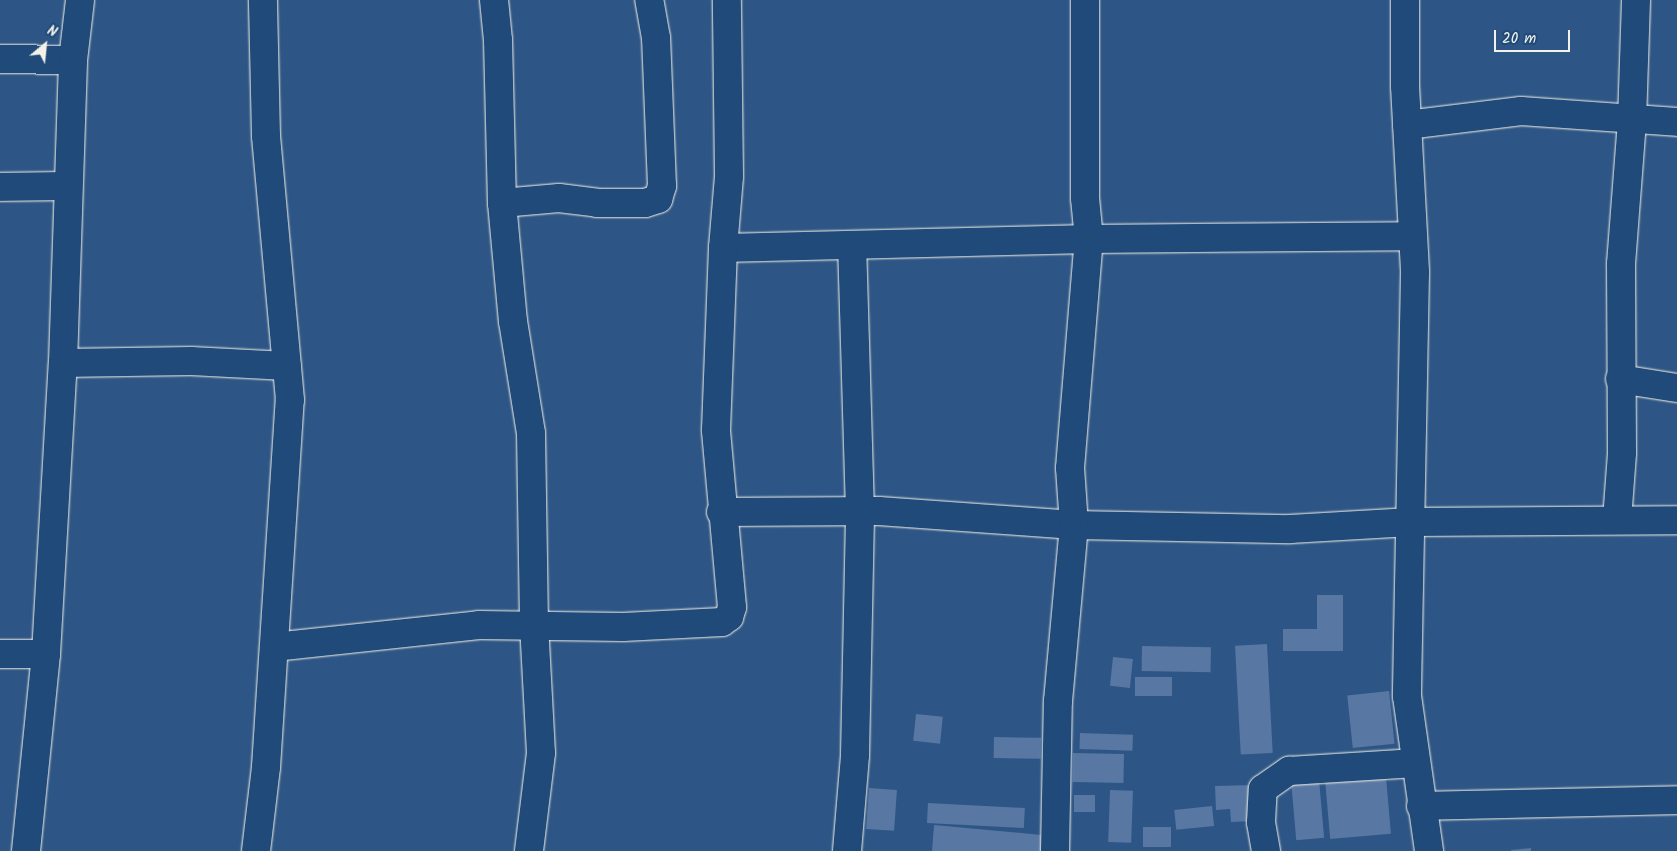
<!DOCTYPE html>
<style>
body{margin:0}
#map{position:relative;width:1677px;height:851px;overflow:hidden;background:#2d5585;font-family:Kalam,sans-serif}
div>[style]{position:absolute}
.building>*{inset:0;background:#5877a3;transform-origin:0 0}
.roads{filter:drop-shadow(0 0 1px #f4f1e8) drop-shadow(0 0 1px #f4f1e8)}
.minor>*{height:28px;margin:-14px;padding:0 14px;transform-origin:14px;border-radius:14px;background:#1f4a7a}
span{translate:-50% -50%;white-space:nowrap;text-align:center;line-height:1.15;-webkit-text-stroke:4px #1f4a7a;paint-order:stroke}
.north{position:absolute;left:20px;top:20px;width:50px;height:50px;-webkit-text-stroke:4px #1f4a7a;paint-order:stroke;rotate:28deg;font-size:14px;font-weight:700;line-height:20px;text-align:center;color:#f4f1e8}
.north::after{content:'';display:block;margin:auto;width:18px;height:22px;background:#f4f1e8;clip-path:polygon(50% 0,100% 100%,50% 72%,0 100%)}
.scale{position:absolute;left:1494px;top:30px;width:76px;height:22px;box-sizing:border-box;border:2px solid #f4f1e8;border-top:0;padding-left:6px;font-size:15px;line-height:18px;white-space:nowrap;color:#f4f1e8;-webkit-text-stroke:4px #1f4a7a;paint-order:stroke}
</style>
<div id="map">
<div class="building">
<i style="clip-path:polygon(1317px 595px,1343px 595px,1343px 651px,1283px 651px,1283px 629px,1317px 629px)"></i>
<i style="left:1267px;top:644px;width:109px;height:32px;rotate:87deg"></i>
<i style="left:1142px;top:646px;width:69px;height:25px;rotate:1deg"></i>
<i style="left:1113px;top:657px;width:20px;height:29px;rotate:6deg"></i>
<i style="left:1172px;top:677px;width:19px;height:37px;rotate:90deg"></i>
<i style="left:1389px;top:691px;width:53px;height:42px;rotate:84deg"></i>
<i style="left:916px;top:714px;width:27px;height:27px;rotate:6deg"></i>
<i style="left:1080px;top:733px;width:53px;height:16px;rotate:2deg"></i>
<i style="left:994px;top:737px;width:47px;height:21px;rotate:1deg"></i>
<i style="left:1073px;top:753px;width:51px;height:29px;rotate:1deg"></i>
<i style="left:1386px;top:777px;width:57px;height:61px;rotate:85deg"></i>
<i style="left:1319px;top:779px;width:59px;height:28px;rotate:85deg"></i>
<i style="clip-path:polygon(1253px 785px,1255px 821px,1231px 822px,1230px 809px,1216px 810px,1215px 786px)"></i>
<i style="left:869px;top:788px;width:28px;height:41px;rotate:4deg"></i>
<i style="left:1110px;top:790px;width:23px;height:52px;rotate:2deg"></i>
<i style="left:1095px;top:795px;width:17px;height:21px;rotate:90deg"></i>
<i style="left:928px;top:803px;width:97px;height:20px;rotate:3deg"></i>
<i style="left:1212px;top:806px;width:20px;height:38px;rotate:84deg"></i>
<i style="clip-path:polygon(934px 825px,1042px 835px,1041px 851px,932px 851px)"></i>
<i style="left:1143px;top:827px;width:28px;height:20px"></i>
<i style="clip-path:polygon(1531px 848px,1531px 851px,1511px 851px,1511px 850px)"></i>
</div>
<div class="roads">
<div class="minor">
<i style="left:494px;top:0;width:40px;rotate:84.3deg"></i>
<i style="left:498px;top:40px;width:163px;rotate:88.6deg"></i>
<i style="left:502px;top:203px;width:119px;rotate:84.7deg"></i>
<i style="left:513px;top:321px;width:113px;rotate:80.9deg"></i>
<i style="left:531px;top:433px;width:191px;rotate:89.1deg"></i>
<i style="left:534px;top:624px;width:129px;rotate:86.9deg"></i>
<i style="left:541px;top:753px;width:99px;rotate:97deg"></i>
<i style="left:1405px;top:0;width:86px;rotate:90deg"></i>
<i style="left:1405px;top:86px;width:187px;rotate:86.9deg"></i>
<i style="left:1415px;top:273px;width:423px;rotate:91.1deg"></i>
<i style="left:1407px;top:696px;width:157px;rotate:81.9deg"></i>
<i style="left:0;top:59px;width:73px;rotate:0.8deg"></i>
<i style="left:1407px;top:125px;width:115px;rotate:-7deg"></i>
<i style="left:1521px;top:111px;width:156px;rotate:4deg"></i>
<i style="left:0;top:187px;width:68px;rotate:-0.8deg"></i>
<i style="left:502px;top:203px;width:57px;rotate:-5deg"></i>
<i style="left:559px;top:198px;width:38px;rotate:7deg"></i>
<i style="left:597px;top:203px;width:48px"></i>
<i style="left:645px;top:203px;width:14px;rotate:-17deg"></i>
<i style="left:658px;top:199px;width:14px;rotate:-73deg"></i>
<i style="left:662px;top:186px;width:148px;rotate:-92.3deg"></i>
<i style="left:656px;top:38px;width:39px;rotate:-100deg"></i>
<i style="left:723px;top:248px;width:366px;rotate:-1.4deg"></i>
<i style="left:1089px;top:239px;width:324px;rotate:-0.5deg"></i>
<i style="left:63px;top:363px;width:128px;rotate:-0.9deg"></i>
<i style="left:191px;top:361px;width:96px;rotate:3deg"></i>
<i style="left:1620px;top:379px;width:58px;rotate:9deg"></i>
<i style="left:721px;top:512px;width:158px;rotate:-0.4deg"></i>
<i style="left:879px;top:511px;width:196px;rotate:4.1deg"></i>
<i style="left:1074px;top:525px;width:216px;rotate:1.1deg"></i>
<i style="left:1290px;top:529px;width:121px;rotate:-3.3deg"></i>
<i style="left:1411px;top:522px;width:266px;rotate:-0.4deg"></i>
<i style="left:1617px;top:520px;width:67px;rotate:-85.7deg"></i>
<i style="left:1622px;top:453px;width:189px;rotate:-90.3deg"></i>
<i style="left:1621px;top:264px;width:143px;rotate:-85.6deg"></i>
<i style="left:1632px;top:121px;width:121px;rotate:-88.1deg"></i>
<i style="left:274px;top:647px;width:206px;rotate:-6.1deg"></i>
<i style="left:479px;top:625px;width:144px;rotate:0.8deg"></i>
<i style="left:623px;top:627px;width:99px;rotate:-2.9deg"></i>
<i style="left:722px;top:622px;width:9px;rotate:-36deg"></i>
<i style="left:729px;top:617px;width:10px;rotate:-73deg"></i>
<i style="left:732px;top:607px;width:178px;rotate:-95.2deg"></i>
<i style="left:716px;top:430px;width:182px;rotate:-87.8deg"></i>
<i style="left:723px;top:248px;width:72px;rotate:-85.2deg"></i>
<i style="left:729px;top:176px;width:176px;rotate:-90.7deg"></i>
<i style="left:0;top:654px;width:46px"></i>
<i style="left:1421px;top:806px;width:256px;rotate:-1.3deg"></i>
<i style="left:26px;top:851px;width:198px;rotate:-84.2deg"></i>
<i style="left:46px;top:654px;width:291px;rotate:-86.7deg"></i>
<i style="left:63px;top:363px;width:303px;rotate:-88.1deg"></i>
<i style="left:73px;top:60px;width:60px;rotate:-83.3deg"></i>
<i style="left:256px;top:851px;width:85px;rotate:-83.2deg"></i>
<i style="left:266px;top:767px;width:368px;rotate:-86.3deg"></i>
<i style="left:290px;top:400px;width:265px;rotate:-95.2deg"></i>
<i style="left:266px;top:136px;width:136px;rotate:-91.3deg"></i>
<i style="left:847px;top:851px;width:96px;rotate:-85.2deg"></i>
<i style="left:855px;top:755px;width:243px;rotate:-88.8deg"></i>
<i style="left:860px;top:512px;width:266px;rotate:-91.7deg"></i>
<i style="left:1055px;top:851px;width:150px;rotate:-88.9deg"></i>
<i style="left:1058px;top:701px;width:177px;rotate:-84.8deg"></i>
<i style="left:1074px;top:525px;width:57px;rotate:-94deg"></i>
<i style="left:1070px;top:468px;width:230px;rotate:-85.3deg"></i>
<i style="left:1089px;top:239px;width:41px;rotate:-95.6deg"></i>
<i style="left:1085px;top:198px;width:198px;rotate:-90deg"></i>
<i style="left:1266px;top:851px;width:29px;rotate:-100deg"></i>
<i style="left:1261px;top:822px;width:33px;rotate:-87deg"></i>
<i style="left:1263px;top:789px;width:32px;rotate:-35deg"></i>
<i style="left:1289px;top:771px;width:127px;rotate:-3.6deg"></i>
</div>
</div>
<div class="north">N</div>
<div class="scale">20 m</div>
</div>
